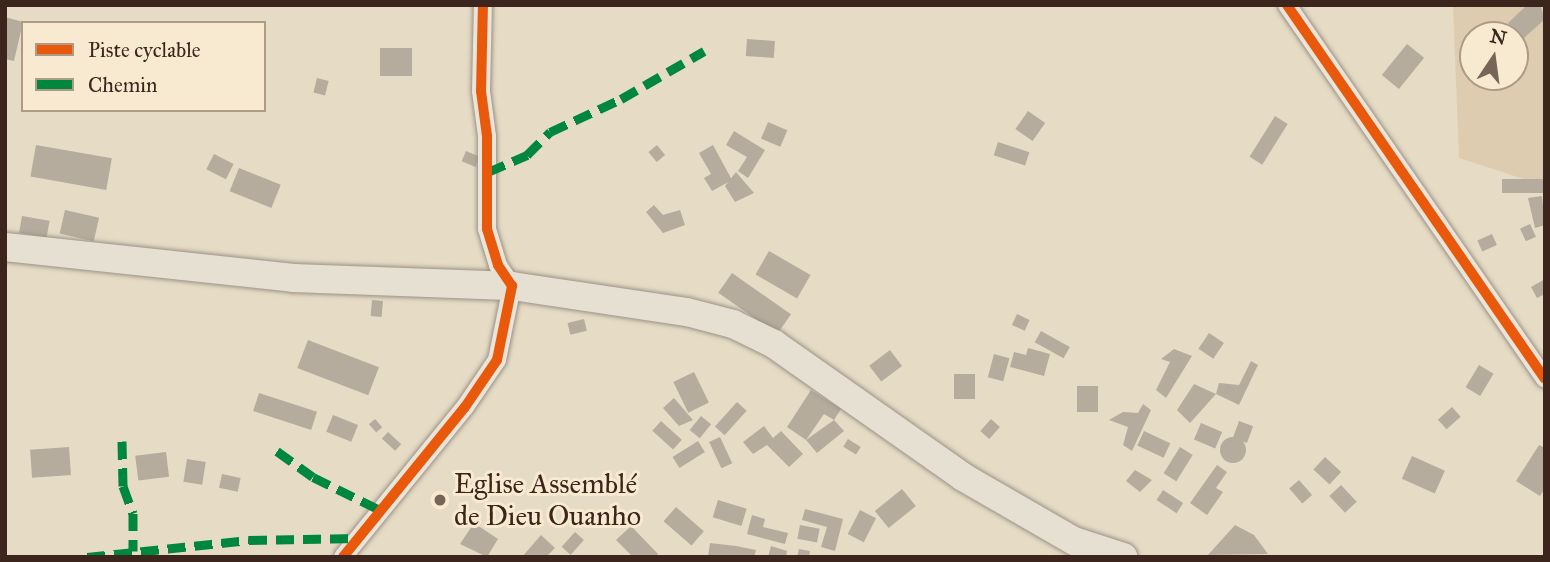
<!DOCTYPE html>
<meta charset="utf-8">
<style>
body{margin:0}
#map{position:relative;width:1550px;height:562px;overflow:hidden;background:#e6dbc5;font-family:"IM FELL Great Primer",serif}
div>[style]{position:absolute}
.green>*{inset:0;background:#ddccaf}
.building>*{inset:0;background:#b5ac9d;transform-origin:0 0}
.round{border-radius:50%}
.roads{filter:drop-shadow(0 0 2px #9b9285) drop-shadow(0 0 2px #9b9285)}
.minor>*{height:18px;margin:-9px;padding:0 9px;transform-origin:9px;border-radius:9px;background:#eae4d9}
.primary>*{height:28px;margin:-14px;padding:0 14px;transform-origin:14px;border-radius:14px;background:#e6e0d3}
.quiet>*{height:9px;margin-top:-4.5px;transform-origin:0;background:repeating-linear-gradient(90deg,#00873e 0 18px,transparent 0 27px)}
.cycleway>*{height:10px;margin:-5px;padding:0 5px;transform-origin:5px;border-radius:5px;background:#e8590c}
.dots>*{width:19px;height:19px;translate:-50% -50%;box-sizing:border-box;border:4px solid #f8ead0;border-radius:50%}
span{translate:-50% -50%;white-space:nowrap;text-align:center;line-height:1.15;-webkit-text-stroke:6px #f8ead0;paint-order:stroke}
.poi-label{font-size:28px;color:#3c251c}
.left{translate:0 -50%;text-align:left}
.frame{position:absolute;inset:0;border:7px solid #3c251c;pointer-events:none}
.legend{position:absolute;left:21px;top:21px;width:245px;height:91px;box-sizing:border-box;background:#f8ead0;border:2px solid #ad9b88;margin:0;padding:9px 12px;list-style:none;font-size:21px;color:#3c251c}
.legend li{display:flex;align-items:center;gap:14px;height:35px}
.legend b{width:35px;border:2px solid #ad9b88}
.north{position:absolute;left:1459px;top:21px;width:70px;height:70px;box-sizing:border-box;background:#f8ead0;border:2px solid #ad9b88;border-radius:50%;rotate:13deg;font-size:19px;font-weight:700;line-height:28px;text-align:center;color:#3c251c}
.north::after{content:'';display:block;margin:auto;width:24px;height:32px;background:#786557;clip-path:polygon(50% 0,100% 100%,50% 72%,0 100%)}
</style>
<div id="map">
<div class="green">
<i style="clip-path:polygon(evenodd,1453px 5px,1545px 5px,1545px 186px,1459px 158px,1453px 5px,1473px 35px,1515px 35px,1515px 77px,1473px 77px,1473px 35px)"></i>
</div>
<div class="building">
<i style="clip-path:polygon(1527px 5px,1540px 5px,1545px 19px,1523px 39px,1508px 23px)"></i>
<i style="clip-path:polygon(5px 17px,23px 22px,14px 61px,5px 59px)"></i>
<i style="left:747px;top:39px;width:28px;height:17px;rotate:4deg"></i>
<i style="left:1407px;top:44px;width:22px;height:40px;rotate:39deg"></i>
<i style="left:380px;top:48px;width:32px;height:28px"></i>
<i style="left:317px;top:78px;width:12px;height:15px;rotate:14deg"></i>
<i style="left:1028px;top:111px;width:21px;height:22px;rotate:35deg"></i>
<i style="left:1275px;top:116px;width:15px;height:48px;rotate:32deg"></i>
<i style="left:768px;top:122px;width:21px;height:18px;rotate:23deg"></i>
<i style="clip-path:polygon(734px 131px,765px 150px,748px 178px,738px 171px,747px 157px,726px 145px)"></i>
<i style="left:998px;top:142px;width:33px;height:14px;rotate:18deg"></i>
<i style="left:36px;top:145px;width:77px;height:32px;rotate:10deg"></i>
<i style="left:657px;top:145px;width:13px;height:11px;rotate:51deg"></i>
<i style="clip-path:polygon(713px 145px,732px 180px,712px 191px,704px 178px,711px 174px,699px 153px)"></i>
<i style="left:466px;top:151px;width:15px;height:11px;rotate:23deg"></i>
<i style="left:214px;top:154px;width:22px;height:17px;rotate:27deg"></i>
<i style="left:239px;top:168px;width:45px;height:25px;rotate:22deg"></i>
<i style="clip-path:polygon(736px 172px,754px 193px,735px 202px,725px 186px)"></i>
<i style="left:1545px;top:179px;width:14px;height:43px;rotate:90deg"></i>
<i style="clip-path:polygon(1542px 196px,1545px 225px,1535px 228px,1528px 198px)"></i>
<i style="clip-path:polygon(654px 205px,663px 215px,680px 210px,685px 225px,663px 233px,646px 212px)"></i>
<i style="left:65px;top:210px;width:35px;height:24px;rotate:13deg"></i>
<i style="left:22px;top:216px;width:28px;height:17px;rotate:10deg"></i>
<i style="left:1530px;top:224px;width:14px;height:11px;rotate:65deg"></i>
<i style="left:1492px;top:234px;width:12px;height:16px;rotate:66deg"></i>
<i style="left:769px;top:251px;width:48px;height:27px;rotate:30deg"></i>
<i style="left:732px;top:273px;width:72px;height:24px;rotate:35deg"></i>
<i style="clip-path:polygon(1545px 279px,1545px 294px,1537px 298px,1531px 287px)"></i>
<i style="left:372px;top:300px;width:11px;height:16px;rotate:5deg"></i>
<i style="left:1017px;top:314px;width:14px;height:12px;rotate:25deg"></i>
<i style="left:584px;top:319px;width:12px;height:17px;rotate:76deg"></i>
<i style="left:1041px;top:331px;width:33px;height:13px;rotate:29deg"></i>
<i style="left:1209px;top:333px;width:18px;height:19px;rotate:34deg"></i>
<i style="left:308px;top:340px;width:76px;height:30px;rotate:21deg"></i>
<i style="clip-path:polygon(1028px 348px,1050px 354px,1044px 376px,1010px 367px,1014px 352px,1026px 355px)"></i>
<i style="clip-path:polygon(1174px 349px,1192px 356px,1166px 398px,1156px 390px,1170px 362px,1161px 359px)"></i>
<i style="left:890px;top:350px;width:20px;height:26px;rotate:53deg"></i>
<i style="left:994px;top:354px;width:16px;height:24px;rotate:15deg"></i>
<i style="clip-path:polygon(1251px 361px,1258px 365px,1239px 405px,1216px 394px,1219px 383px,1239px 385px)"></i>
<i style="left:1479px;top:365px;width:17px;height:26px;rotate:31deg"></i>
<i style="left:694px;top:372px;width:34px;height:23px;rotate:64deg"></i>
<i style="left:954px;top:374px;width:21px;height:25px"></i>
<i style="clip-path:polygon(1194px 384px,1216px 394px,1190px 423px,1177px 410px)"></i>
<i style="left:1077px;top:386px;width:21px;height:26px"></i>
<i style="clip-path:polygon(811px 390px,841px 409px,834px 420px,824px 414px,806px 440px,787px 427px)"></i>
<i style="left:259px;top:393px;width:61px;height:19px;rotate:18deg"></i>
<i style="clip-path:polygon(674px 398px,693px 420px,679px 426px,663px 408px)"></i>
<i style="left:737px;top:402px;width:13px;height:33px;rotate:42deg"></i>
<i style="clip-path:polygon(1143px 404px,1151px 410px,1132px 451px,1123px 445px,1128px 427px,1109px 420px,1123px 412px,1138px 413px)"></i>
<i style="left:1452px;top:407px;width:13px;height:19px;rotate:48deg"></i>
<i style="left:333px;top:415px;width:27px;height:18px;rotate:22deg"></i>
<i style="left:701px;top:416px;width:13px;height:18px;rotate:39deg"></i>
<i style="left:375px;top:419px;width:11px;height:8px;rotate:49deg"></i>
<i style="left:991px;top:419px;width:12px;height:16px;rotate:42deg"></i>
<i style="clip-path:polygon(834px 420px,844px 431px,817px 453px,806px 440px)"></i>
<i style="left:661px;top:421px;width:28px;height:13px;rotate:42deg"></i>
<i style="left:1239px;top:421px;width:15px;height:18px;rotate:20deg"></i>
<i style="left:1201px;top:423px;width:23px;height:18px;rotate:23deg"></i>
<i style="clip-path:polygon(764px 426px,773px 438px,781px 431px,803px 454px,789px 467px,767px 445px,753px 454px,743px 442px)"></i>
<i style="left:1144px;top:431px;width:29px;height:16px;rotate:25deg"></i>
<i style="left:388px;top:432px;width:18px;height:9px;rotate:43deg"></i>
<i style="left:720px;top:437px;width:29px;height:12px;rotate:65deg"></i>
<i class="round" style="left:1220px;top:437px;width:26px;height:26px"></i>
<i style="left:848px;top:439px;width:15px;height:9px;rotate:32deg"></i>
<i style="left:698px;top:441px;width:13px;height:30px;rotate:58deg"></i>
<i style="clip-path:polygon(1539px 445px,1545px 448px,1545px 488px,1540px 496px,1516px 481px)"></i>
<i style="left:69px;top:447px;width:28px;height:39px;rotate:86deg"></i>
<i style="left:1180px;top:447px;width:15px;height:31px;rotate:32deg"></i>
<i style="left:166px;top:452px;width:25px;height:31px;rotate:83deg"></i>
<i style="left:1412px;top:456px;width:36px;height:25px;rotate:24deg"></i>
<i style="left:1325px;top:457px;width:22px;height:17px;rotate:43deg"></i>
<i style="left:187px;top:459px;width:19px;height:23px;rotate:9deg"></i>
<i style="clip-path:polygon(1217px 465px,1227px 472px,1216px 488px,1223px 492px,1207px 515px,1190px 503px)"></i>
<i style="clip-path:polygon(1135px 470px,1152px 480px,1140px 492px,1126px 481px)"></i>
<i style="left:222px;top:474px;width:19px;height:14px;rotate:12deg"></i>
<i style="left:1299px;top:480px;width:20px;height:13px;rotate:49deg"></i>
<i style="left:1341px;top:485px;width:23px;height:16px;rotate:47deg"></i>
<i style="left:902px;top:489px;width:22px;height:35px;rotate:51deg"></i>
<i style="left:1163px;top:490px;width:24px;height:12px;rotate:33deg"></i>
<i style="left:718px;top:500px;width:30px;height:18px;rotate:17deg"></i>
<i style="left:676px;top:507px;width:37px;height:19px;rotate:41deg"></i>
<i style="clip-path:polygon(805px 509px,843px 519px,835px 551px,821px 547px,827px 527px,802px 520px)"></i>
<i style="left:860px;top:510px;width:18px;height:27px;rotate:27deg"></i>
<i style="clip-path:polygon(752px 515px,765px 519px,763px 527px,788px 533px,785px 544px,747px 534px)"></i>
<i style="clip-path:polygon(474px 523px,498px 539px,487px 557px,460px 544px)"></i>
<i style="left:800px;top:525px;width:20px;height:14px;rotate:11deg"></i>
<i style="clip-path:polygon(1235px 525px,1254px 535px,1268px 554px,1208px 555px)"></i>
<i style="clip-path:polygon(631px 526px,658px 554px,655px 557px,633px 557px,616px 540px)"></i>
<i style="left:575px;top:532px;width:12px;height:20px;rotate:42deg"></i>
<i style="clip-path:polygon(541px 535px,555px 548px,546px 557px,522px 557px)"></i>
<i style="clip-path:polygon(710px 543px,736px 546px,756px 550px,754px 557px,708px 557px)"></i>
<i style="clip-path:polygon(771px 546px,787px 551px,786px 557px,768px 557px)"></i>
<i style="clip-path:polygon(799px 549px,810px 551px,809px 557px,797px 557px)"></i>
</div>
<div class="roads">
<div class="minor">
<i style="left:1287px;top:5px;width:454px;rotate:55.4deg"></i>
<i style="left:343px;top:557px;width:193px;rotate:-50.9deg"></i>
<i style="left:465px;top:407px;width:57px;rotate:-55.8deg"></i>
<i style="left:497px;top:360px;width:76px;rotate:-78.5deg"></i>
<i style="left:512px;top:286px;width:25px;rotate:-124deg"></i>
<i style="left:498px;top:265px;width:38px;rotate:-107deg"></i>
<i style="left:487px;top:229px;width:93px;rotate:-90deg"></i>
<i style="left:487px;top:136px;width:45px;rotate:-97.6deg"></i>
<i style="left:481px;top:91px;width:86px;rotate:-88.7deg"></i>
</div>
<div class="primary">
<i style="left:5px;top:247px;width:290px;rotate:6.1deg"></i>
<i style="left:293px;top:278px;width:219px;rotate:2.1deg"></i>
<i style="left:512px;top:286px;width:177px;rotate:8.5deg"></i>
<i style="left:687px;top:312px;width:48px;rotate:14.6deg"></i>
<i style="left:733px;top:324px;width:46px;rotate:26deg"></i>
<i style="left:774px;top:344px;width:231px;rotate:35.1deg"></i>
<i style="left:963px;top:477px;width:128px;rotate:30deg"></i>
<i style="left:1074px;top:541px;width:52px;rotate:18.1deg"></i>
</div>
</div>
<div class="quiet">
<i style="left:488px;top:172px;width:43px;rotate:-23.6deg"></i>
<i style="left:527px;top:155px;width:33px;rotate:-45deg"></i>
<i style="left:550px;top:132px;width:78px;rotate:-24.9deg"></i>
<i style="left:621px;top:99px;width:96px;rotate:-30deg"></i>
<i style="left:122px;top:441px;width:45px;rotate:88.7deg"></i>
<i style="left:123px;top:486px;width:29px;rotate:70deg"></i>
<i style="left:133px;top:513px;width:38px;rotate:90deg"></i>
<i style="left:277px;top:451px;width:44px;rotate:35.8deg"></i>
<i style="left:313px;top:477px;width:77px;rotate:26.2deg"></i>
<i style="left:87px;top:557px;width:163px;rotate:-6deg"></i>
<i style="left:249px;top:540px;width:110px;rotate:-1deg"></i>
</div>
<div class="cycleway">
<i style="left:1287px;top:5px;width:454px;rotate:55.4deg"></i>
<i style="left:343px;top:557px;width:193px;rotate:-50.9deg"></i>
<i style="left:465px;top:407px;width:57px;rotate:-55.8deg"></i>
<i style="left:497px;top:360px;width:76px;rotate:-78.5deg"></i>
<i style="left:512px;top:286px;width:25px;rotate:-124deg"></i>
<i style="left:498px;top:265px;width:38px;rotate:-107deg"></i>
<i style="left:487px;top:229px;width:93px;rotate:-90deg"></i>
<i style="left:487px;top:136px;width:45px;rotate:-97.6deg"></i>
<i style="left:481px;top:91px;width:86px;rotate:-88.7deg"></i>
</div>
<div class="dots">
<i style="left:440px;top:500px;background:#786557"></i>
</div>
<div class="poi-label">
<span class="left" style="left:454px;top:500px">Eglise Assemblé<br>de Dieu Ouanho</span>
</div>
<div class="frame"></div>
<ul class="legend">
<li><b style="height:9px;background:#e8590c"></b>Piste cyclable</li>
<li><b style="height:9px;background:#00873e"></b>Chemin</li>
</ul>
<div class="north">N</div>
</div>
